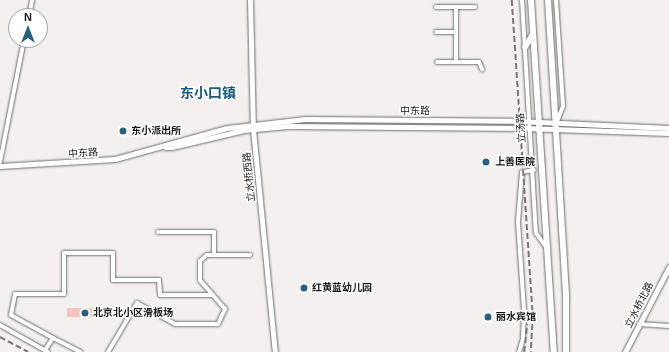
<!DOCTYPE html>
<meta charset="utf-8">
<style>
body{margin:0}
#map{position:relative;width:669px;height:352px;overflow:hidden;background:#f5f0f0;font-family:Arial,"Noto Sans SC",sans-serif}
div>[style]{position:absolute}
.green>*{inset:0;background:#f3c5c2;transform-origin:0 0}
.roads{filter:drop-shadow(0 0 1px #6f6c6b) drop-shadow(0 0 1px #6f6c6b)}
.minor>*{height:4px;margin:-2px;padding:0 2px;transform-origin:2px;border-radius:2px;background:#fff}
.tertiary>*{height:5px;margin:-2.5px;padding:0 2.5px;transform-origin:2.5px;border-radius:2.5px;background:#fff}
.primary>*{height:6px;margin:-3px;padding:0 3px;transform-origin:3px;border-radius:3px;background:#fff}
.rail>*{height:1.5px;margin-top:-0.75px;transform-origin:0;background:repeating-linear-gradient(90deg,#797777 0 6px,transparent 0 9px)}
.dots>*{width:11px;height:11px;translate:-50% -50%;box-sizing:border-box;border:2px solid #fff;border-radius:50%}
span{translate:-50% -50%;white-space:nowrap;text-align:center;line-height:1.15;-webkit-text-stroke:3px #fff;paint-order:stroke}
.street-label{font-size:10px;color:#1a1919}
.poi-label{font-size:10px;color:#1a1919;font-weight:700}
.left{translate:0 -50%;text-align:left}
.district-label{font-size:14px;color:#1a5a78;font-weight:700}
.north{position:absolute;left:8px;top:8px;width:40px;height:40px;box-sizing:border-box;background:#fff;border:1px solid #a3a3a3;border-radius:50%;rotate:0deg;font-size:11px;font-weight:700;line-height:16px;text-align:center;color:#1a1919}
.north::after{content:'';display:block;margin:auto;width:14px;height:18px;background:#2b607c;clip-path:polygon(50% 0,100% 100%,50% 72%,0 100%)}
</style>
<div id="map">
<div class="green">
<i style="left:67px;top:308px;width:35px;height:9px"></i>
</div>
<div class="roads">
<div class="minor">
<i style="left:522px;top:0;width:233px;rotate:86.6deg"></i>
<i style="left:536px;top:233px;width:17px;rotate:54deg"></i>
<i style="left:556px;top:0;width:106px;rotate:86.2deg"></i>
<i style="left:563px;top:106px;width:17px;rotate:111deg"></i>
<i style="left:436px;top:7px;width:39px"></i>
<i style="left:456px;top:7px;width:55px;rotate:90deg"></i>
<i style="left:29px;top:16px;width:16px;rotate:-79deg"></i>
<i style="left:436px;top:32px;width:20px"></i>
<i style="left:437px;top:62px;width:42px"></i>
<i style="left:479px;top:62px;width:8px;rotate:67deg"></i>
<i style="left:0;top:162px;width:124px;rotate:-78.9deg"></i>
<i style="left:158px;top:232px;width:56px"></i>
<i style="left:214px;top:232px;width:23px;rotate:90deg"></i>
<i style="left:214px;top:255px;width:36px"></i>
<i style="left:639px;top:324px;width:30px;rotate:4deg"></i>
<i style="left:0;top:325px;width:55px;rotate:29.4deg"></i>
<i style="left:53px;top:338px;width:48px;rotate:-151.3deg"></i>
<i style="left:11px;top:315px;width:21px;rotate:-79deg"></i>
<i style="left:15px;top:294px;width:49px"></i>
<i style="left:64px;top:294px;width:41px;rotate:-90deg"></i>
<i style="left:64px;top:253px;width:49px"></i>
<i style="left:113px;top:253px;width:27px;rotate:90deg"></i>
<i style="left:113px;top:280px;width:46px"></i>
<i style="left:159px;top:280px;width:15px;rotate:86deg"></i>
<i style="left:160px;top:295px;width:53px"></i>
<i style="left:45px;top:350px;width:14px;rotate:-56deg"></i>
<i style="left:53px;top:338px;width:31px;rotate:27deg"></i>
<i style="left:108px;top:352px;width:57px;rotate:-59.4deg"></i>
<i style="left:137px;top:303px;width:43px;rotate:28.9deg"></i>
<i style="left:175px;top:324px;width:43px"></i>
<i style="left:218px;top:324px;width:17px;rotate:-65deg"></i>
<i style="left:225px;top:309px;width:38px;rotate:-131deg"></i>
<i style="left:200px;top:280px;width:19px;rotate:-90deg"></i>
<i style="left:200px;top:261px;width:9px;rotate:-41deg"></i>
<i style="left:207px;top:255px;width:7px"></i>
<i style="left:519px;top:352px;width:14px;rotate:-73deg"></i>
<i style="left:523px;top:339px;width:29px;rotate:-88deg"></i>
<i style="left:524px;top:310px;width:89px;rotate:-93.9deg"></i>
<i style="left:518px;top:221px;width:49px;rotate:-85.3deg"></i>
<i style="left:522px;top:172px;width:12px;rotate:-9deg"></i>
</div>
<div class="tertiary">
<i style="left:250px;top:0;width:129px;rotate:88.7deg"></i>
<i style="left:253px;top:129px;width:224px;rotate:84.4deg"></i>
<i style="left:165px;top:147px;width:7px"></i>
<i style="left:172px;top:147px;width:74px;rotate:-13.3deg"></i>
<i style="left:244px;top:130px;width:44px;rotate:-5.2deg"></i>
<i style="left:288px;top:126px;width:236px;rotate:0.5deg"></i>
<i style="left:524px;top:128px;width:145px;rotate:2deg"></i>
<i style="left:0;top:166px;width:115px;rotate:-3.5deg"></i>
<i style="left:115px;top:159px;width:116px;rotate:-15.5deg"></i>
<i style="left:227px;top:128px;width:79px;rotate:-6.6deg"></i>
<i style="left:305px;top:119px;width:213px;rotate:0.5deg"></i>
<i style="left:518px;top:121px;width:151px;rotate:2.7deg"></i>
<i style="left:625px;top:352px;width:96px;rotate:-62.6deg"></i>
</div>
<div class="primary">
<i style="left:531px;top:0;width:353px;rotate:86.3deg"></i>
<i style="left:548px;top:0;width:298px;rotate:86.5deg"></i>
<i style="left:566px;top:297px;width:55px;rotate:90deg"></i>
<i style="left:525px;top:47px;width:15px;rotate:-58deg"></i>
</div>
</div>
<div class="rail">
<i style="left:512px;top:0;width:316px;rotate:86.2deg"></i>
<i style="left:533px;top:315px;width:37px;rotate:93deg"></i>
<i style="left:0;top:337px;width:32px;rotate:28deg"></i>
<i style="left:524px;top:352px;width:31px;rotate:-84deg"></i>
</div>
<div class="dots">
<i style="left:123px;top:131px;background:#2b607c"></i>
<i style="left:486px;top:162px;background:#2b607c"></i>
<i style="left:304px;top:288px;background:#2b607c"></i>
<i style="left:85px;top:313px;background:#2b607c"></i>
<i style="left:488px;top:317px;background:#2b607c"></i>
</div>
<div class="street-label">
<span style="left:415px;top:111px">中东路</span>
<span style="left:521px;top:128px;rotate:-94deg">立汤路</span>
<span style="left:83px;top:153px;rotate:-4deg">中东路</span>
<span style="left:249px;top:177px;rotate:-96deg">立水桥西路</span>
<span style="left:639px;top:305px;rotate:-63deg">立水桥北路</span>
</div>
<div class="poi-label">
<span class="left" style="left:131px;top:131px">东小派出所</span>
<span class="left" style="left:495px;top:162px">上善医院</span>
<span class="left" style="left:312px;top:288px">红黄蓝幼儿园</span>
<span class="left" style="left:93px;top:313px">北京北小区滑板场</span>
<span class="left" style="left:496px;top:317px">丽水宾馆</span>
</div>
<div class="district-label">
<span style="left:208px;top:93px">东小口镇</span>
</div>
<div class="north">N</div>
</div>
